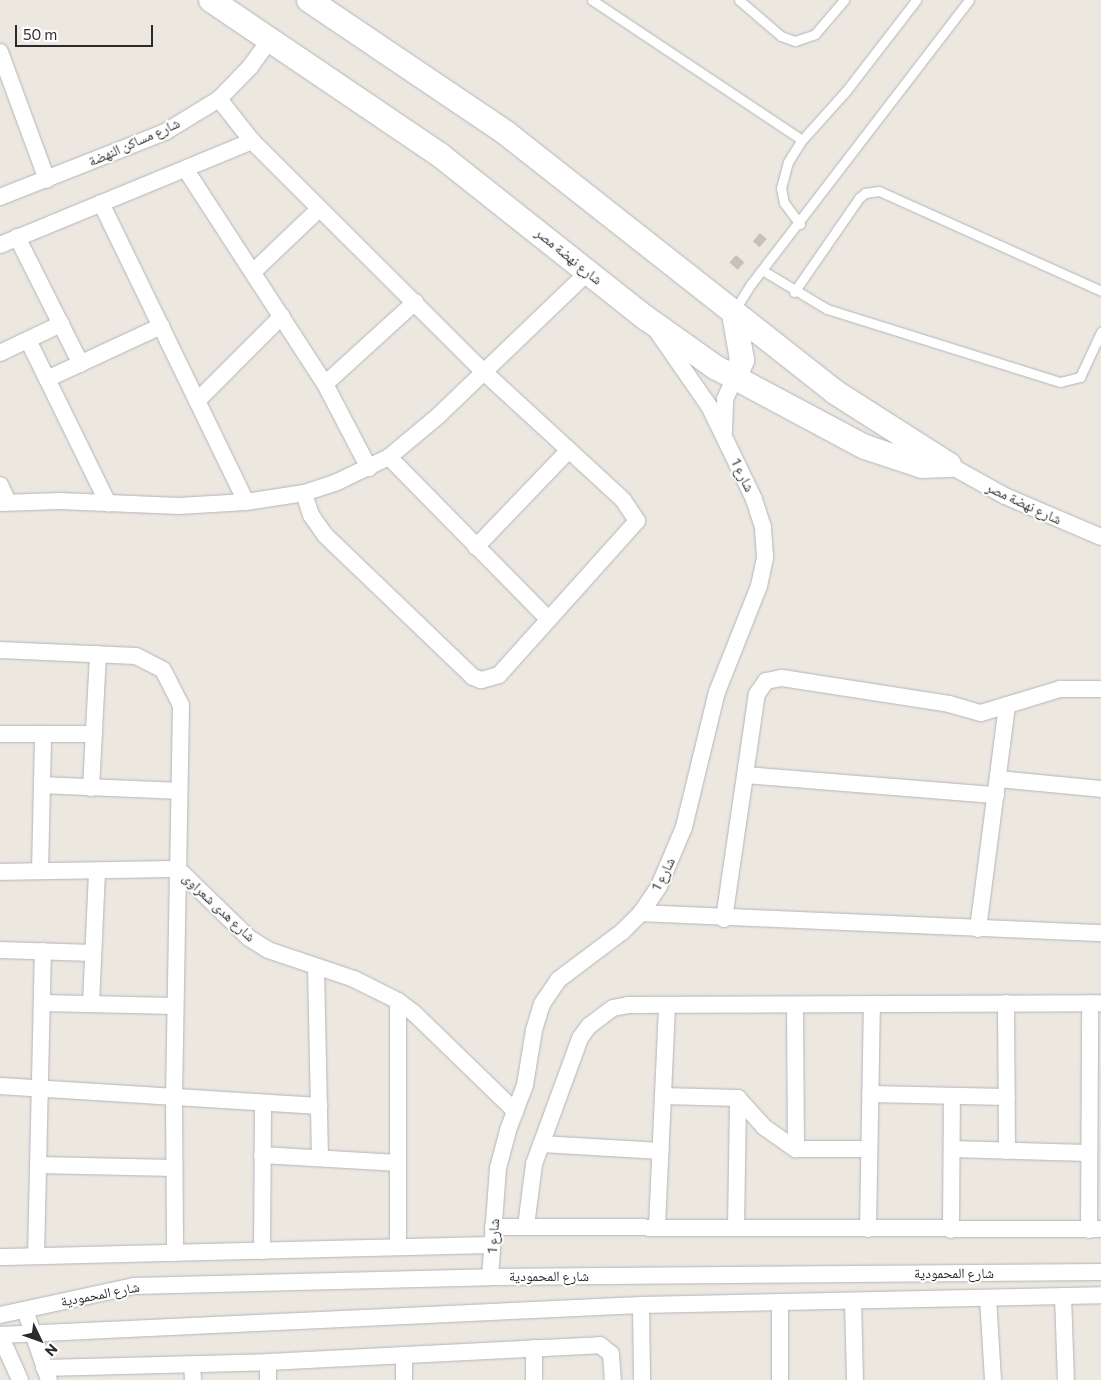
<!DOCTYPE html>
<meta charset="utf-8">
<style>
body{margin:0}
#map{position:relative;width:1101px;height:1380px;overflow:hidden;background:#ece7df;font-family:Commissioner,"Noto Naskh Arabic",sans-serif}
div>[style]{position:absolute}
.building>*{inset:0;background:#c5c1ba;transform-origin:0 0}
.roads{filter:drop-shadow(0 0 1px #b2b5be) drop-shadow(0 0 1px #b2b5be)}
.lane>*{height:9px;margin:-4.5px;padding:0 4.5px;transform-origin:4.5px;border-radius:4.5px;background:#fff}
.street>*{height:16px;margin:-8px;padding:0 8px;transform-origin:8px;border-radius:8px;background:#fff}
.secondary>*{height:24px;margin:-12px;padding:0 12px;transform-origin:12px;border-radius:12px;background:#fff}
span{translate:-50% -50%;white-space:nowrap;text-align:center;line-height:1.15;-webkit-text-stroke:4px #fff;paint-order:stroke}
.street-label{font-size:14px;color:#2b2b2b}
.north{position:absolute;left:15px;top:1315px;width:50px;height:50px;-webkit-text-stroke:4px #fff;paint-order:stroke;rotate:132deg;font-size:14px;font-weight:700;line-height:20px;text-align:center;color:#2b2b2b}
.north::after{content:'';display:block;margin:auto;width:18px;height:22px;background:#2b2b2b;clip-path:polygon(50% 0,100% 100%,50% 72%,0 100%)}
.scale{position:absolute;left:15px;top:25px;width:138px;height:22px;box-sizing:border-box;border:2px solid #2b2b2b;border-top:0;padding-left:6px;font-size:15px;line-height:18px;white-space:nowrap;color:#2b2b2b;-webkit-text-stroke:4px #fff;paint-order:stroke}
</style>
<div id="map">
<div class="building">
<i style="left:760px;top:233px;width:9px;height:11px;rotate:41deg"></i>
<i style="left:736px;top:255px;width:11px;height:10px;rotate:41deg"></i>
</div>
<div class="roads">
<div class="lane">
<i style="left:592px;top:0;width:252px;rotate:33.7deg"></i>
<i style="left:739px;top:0;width:55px;rotate:40.6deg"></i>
<i style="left:781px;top:36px;width:15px;rotate:20deg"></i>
<i style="left:795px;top:41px;width:21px;rotate:-19deg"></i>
<i style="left:815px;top:34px;width:45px;rotate:-49.5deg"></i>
<i style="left:800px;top:224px;width:26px;rotate:-127deg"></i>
<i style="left:784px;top:203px;width:15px;rotate:-101deg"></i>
<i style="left:781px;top:188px;width:27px;rotate:-75deg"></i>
<i style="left:788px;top:162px;width:26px;rotate:-58deg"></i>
<i style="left:802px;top:140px;width:66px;rotate:-48.1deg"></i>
<i style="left:846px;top:91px;width:115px;rotate:-52.4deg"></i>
<i style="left:762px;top:270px;width:76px;rotate:31deg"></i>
<i style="left:827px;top:309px;width:244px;rotate:17.4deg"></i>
<i style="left:1060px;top:382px;width:21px;rotate:-14deg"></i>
<i style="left:1080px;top:377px;width:50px;rotate:-65deg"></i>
<i style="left:794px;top:292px;width:114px;rotate:-55.3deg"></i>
<i style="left:859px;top:198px;width:8px;rotate:-40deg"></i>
<i style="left:865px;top:193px;width:14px;rotate:-8deg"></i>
<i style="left:879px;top:191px;width:243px;rotate:24.2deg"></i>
<i style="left:734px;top:311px;width:32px;rotate:-58deg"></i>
<i style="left:751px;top:284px;width:358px;rotate:-52.5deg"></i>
</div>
<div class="street">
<i style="left:0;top:52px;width:136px;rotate:69.8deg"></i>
<i style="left:219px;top:99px;width:53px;rotate:51.8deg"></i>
<i style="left:252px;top:141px;width:327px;rotate:44.9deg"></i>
<i style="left:484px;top:372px;width:189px;rotate:42.6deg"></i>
<i style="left:623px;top:500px;width:25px;rotate:56deg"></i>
<i style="left:637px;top:521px;width:207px;rotate:131.9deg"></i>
<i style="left:499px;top:675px;width:19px;rotate:164deg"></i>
<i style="left:481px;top:680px;width:9px;rotate:-159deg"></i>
<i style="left:473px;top:677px;width:205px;rotate:-136.2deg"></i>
<i style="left:325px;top:535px;width:24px;rotate:-125deg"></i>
<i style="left:311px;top:515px;width:23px;rotate:-108deg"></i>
<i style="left:186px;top:170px;width:255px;rotate:57deg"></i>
<i style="left:325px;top:384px;width:95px;rotate:62.4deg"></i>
<i style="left:0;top:197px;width:177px;rotate:-21.5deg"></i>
<i style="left:165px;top:132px;width:63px;rotate:-31.4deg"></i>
<i style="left:219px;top:99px;width:45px;rotate:-45.9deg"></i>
<i style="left:250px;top:67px;width:34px;rotate:-54deg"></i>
<i style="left:101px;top:203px;width:332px;rotate:64.1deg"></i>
<i style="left:17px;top:237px;width:142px;rotate:63.3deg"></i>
<i style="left:0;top:245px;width:273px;rotate:-22.4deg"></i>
<i style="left:254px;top:271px;width:90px;rotate:-43.6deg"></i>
<i style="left:28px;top:340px;width:182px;rotate:63.9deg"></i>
<i style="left:0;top:353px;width:68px;rotate:-25.4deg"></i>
<i style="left:47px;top:379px;width:126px;rotate:-24.9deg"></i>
<i style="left:325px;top:384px;width:122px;rotate:-42.3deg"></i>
<i style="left:197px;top:401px;width:120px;rotate:-45deg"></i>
<i style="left:724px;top:431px;width:32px;rotate:-88deg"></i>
<i style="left:725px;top:399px;width:21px;rotate:-65deg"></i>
<i style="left:389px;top:457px;width:227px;rotate:45.5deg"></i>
<i style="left:949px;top:465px;width:64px;rotate:29deg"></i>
<i style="left:1005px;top:496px;width:104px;rotate:23.1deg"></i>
<i style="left:0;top:485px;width:19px;rotate:65deg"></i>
<i style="left:0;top:503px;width:60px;rotate:-1.9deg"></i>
<i style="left:60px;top:501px;width:119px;rotate:2.4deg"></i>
<i style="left:179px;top:506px;width:67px;rotate:-3.4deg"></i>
<i style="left:246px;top:502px;width:59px;rotate:-8.8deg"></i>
<i style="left:304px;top:493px;width:35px;rotate:-18deg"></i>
<i style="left:337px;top:482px;width:58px;rotate:-25.7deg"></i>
<i style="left:389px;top:457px;width:64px;rotate:-39.9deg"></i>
<i style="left:438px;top:416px;width:209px;rotate:-43.8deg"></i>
<i style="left:476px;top:547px;width:134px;rotate:-46.2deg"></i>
<i style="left:0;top:650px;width:136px;rotate:2.5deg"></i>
<i style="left:136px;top:656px;width:30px;rotate:27deg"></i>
<i style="left:163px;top:670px;width:39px;rotate:63deg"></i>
<i style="left:181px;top:705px;width:164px;rotate:91deg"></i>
<i style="left:178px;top:869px;width:99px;rotate:44.2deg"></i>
<i style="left:249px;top:938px;width:22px;rotate:32deg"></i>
<i style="left:268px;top:950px;width:91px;rotate:18.6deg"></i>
<i style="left:354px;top:979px;width:49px;rotate:26.6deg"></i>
<i style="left:398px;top:1001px;width:20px;rotate:37deg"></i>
<i style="left:414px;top:1013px;width:141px;rotate:44.1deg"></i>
<i style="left:0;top:734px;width:94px"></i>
<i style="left:745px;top:775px;width:252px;rotate:4.6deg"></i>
<i style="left:998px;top:779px;width:103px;rotate:5.5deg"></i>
<i style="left:42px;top:785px;width:137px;rotate:2.5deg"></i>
<i style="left:91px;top:788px;width:134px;rotate:-87deg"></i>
<i style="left:40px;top:871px;width:137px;rotate:-88.7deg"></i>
<i style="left:0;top:872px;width:178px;rotate:-1deg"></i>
<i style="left:178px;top:869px;width:228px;rotate:91deg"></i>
<i style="left:174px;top:1097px;width:156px;rotate:89.6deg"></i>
<i style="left:641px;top:913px;width:460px;rotate:2.5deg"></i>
<i style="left:724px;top:919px;width:227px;rotate:-81.7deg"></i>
<i style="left:757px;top:694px;width:16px;rotate:-55deg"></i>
<i style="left:766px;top:681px;width:16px;rotate:-11deg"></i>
<i style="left:782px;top:678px;width:169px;rotate:8.8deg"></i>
<i style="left:949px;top:704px;width:33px;rotate:16deg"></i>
<i style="left:981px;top:713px;width:83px;rotate:-16.9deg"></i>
<i style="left:1060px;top:689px;width:41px"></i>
<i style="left:978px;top:929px;width:226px;rotate:-82.6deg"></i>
<i style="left:0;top:950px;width:93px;rotate:1.8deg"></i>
<i style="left:316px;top:968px;width:190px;rotate:88.8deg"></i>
<i style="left:42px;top:1003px;width:133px;rotate:1.3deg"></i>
<i style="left:1006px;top:1003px;width:148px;rotate:89.6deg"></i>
<i style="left:91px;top:1004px;width:133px;rotate:-87.4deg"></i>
<i style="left:795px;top:1006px;width:143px;rotate:89.6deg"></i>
<i style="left:0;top:1086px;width:320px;rotate:3.6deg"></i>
<i style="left:870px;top:1094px;width:137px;rotate:1.3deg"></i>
<i style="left:663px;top:1096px;width:75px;rotate:1.5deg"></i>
<i style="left:738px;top:1098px;width:39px;rotate:48deg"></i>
<i style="left:764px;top:1127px;width:39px;rotate:35deg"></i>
<i style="left:796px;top:1149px;width:73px"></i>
<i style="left:541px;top:1144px;width:120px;rotate:3.3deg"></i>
<i style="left:952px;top:1149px;width:137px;rotate:1.7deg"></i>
<i style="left:262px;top:1155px;width:136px;rotate:3.4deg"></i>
<i style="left:38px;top:1165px;width:136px;rotate:1.3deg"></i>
<i style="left:526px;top:1226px;width:63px;rotate:-82.6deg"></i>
<i style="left:534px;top:1164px;width:134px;rotate:-69.9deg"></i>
<i style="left:580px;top:1038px;width:15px;rotate:-53deg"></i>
<i style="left:589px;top:1026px;width:30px;rotate:-37deg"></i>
<i style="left:613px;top:1008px;width:15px;rotate:-11deg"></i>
<i style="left:628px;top:1005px;width:473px;rotate:-0.2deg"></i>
<i style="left:493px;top:1227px;width:608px;rotate:0.19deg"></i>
<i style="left:657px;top:1227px;width:221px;rotate:-87.4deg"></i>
<i style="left:736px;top:1228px;width:130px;rotate:-89.1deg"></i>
<i style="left:868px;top:1229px;width:225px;rotate:-89deg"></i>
<i style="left:951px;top:1230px;width:134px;rotate:-89.6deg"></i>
<i style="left:1089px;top:1230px;width:227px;rotate:-89.7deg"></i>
<i style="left:398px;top:1247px;width:246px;rotate:-90deg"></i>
<i style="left:262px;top:1251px;width:148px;rotate:-89.6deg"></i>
<i style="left:36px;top:1256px;width:305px;rotate:-88.7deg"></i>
<i style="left:0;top:1257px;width:492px;rotate:-1.4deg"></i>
<i style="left:490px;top:1277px;width:109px;rotate:-85.8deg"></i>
<i style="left:498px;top:1168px;width:39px;rotate:-75deg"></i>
<i style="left:508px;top:1130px;width:48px;rotate:-69.3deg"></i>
<i style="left:525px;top:1085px;width:56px;rotate:-80.7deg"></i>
<i style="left:534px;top:1030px;width:27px;rotate:-73deg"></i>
<i style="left:542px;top:1004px;width:29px;rotate:-56deg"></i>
<i style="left:558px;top:980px;width:80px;rotate:-36.9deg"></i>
<i style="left:622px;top:932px;width:27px;rotate:-45deg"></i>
<i style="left:641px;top:913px;width:32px;rotate:-56deg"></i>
<i style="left:659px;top:886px;width:64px;rotate:-67deg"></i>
<i style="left:684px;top:827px;width:139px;rotate:-76.3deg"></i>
<i style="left:717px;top:692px;width:114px;rotate:-68.4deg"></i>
<i style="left:759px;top:586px;width:30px;rotate:-78deg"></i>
<i style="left:765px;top:557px;width:30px;rotate:-94deg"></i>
<i style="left:763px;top:527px;width:29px;rotate:-108deg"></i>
<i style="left:754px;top:499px;width:103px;rotate:-115.8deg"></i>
<i style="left:709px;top:406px;width:88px;rotate:-124.8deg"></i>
<i style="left:1063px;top:1296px;width:84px;rotate:88deg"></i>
<i style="left:988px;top:1298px;width:82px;rotate:86.5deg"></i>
<i style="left:853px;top:1302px;width:78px;rotate:88.5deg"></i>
<i style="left:641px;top:1305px;width:75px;rotate:89.2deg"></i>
<i style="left:25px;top:1310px;width:74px;rotate:71.1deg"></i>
<i style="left:0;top:1315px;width:137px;rotate:-12.2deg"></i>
<i style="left:134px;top:1286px;width:356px;rotate:-1.4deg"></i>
<i style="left:490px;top:1277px;width:611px;rotate:-0.47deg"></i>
<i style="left:0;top:1335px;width:642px;rotate:-2.68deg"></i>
<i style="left:641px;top:1305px;width:460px;rotate:-1.2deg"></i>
<i style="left:0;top:1335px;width:49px;rotate:66deg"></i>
<i style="left:268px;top:1362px;width:18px;rotate:90deg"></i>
<i style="left:192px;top:1365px;width:15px;rotate:86deg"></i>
<i style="left:44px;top:1368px;width:224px;rotate:-1.5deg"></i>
<i style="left:268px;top:1362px;width:332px;rotate:-2.9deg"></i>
<i style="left:600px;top:1345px;width:14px;rotate:39deg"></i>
<i style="left:611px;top:1354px;width:26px;rotate:86deg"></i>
<i style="left:404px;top:1380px;width:25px;rotate:-90deg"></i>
<i style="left:534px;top:1380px;width:32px;rotate:-90deg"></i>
<i style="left:780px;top:1380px;width:78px;rotate:-90deg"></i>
</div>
<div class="secondary">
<i style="left:211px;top:0;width:277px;rotate:34.1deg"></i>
<i style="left:440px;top:155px;width:263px;rotate:38.4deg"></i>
<i style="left:646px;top:318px;width:85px;rotate:35.4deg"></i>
<i style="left:715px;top:367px;width:170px;rotate:28.1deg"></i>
<i style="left:865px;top:447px;width:60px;rotate:18.4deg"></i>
<i style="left:922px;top:466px;width:27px;rotate:-2deg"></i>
<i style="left:309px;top:0;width:238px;rotate:34deg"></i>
<i style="left:506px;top:133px;width:419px;rotate:38.2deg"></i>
<i style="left:835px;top:392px;width:135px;rotate:32.6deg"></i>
<i style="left:734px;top:314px;width:47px;rotate:80.1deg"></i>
<i style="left:742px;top:360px;width:22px;rotate:112deg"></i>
</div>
</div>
<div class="street-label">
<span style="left:134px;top:142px;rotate:-24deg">شارع مساكن النهضة</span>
<span style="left:569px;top:256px;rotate:39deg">شارع نهضة مصر</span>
<span style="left:743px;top:475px;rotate:64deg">شارع 1</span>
<span style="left:1024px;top:503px;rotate:25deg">شارع نهضة مصر</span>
<span style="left:663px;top:874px;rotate:-63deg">شارع 1</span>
<span style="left:219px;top:907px;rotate:43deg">شارع هدى شعراوى</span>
<span style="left:493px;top:1236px;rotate:-86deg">شارع 1</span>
<span style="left:954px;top:1273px">شارع المحمودية</span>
<span style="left:549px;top:1276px">شارع المحمودية</span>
<span style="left:100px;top:1294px;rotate:-11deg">شارع المحمودية</span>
</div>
<div class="north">N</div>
<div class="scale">50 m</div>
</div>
